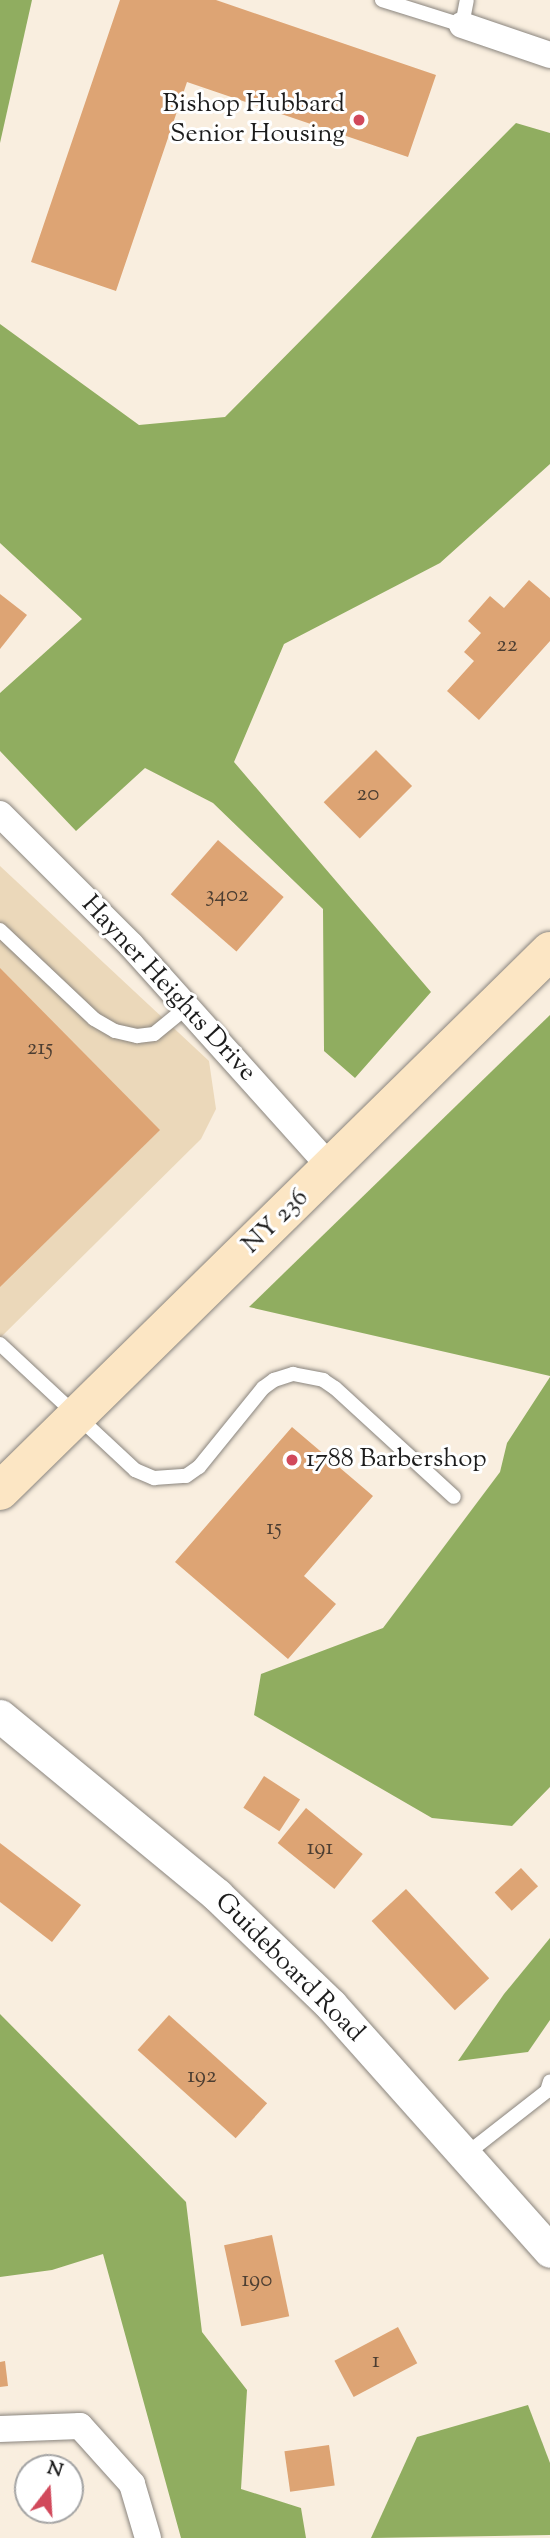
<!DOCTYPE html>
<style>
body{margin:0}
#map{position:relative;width:550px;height:2538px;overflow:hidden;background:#f9eedf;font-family:"Sorts Mill Goudy",serif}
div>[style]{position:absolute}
.built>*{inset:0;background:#ebd8ba}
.forest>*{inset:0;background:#90ad60}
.building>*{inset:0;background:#dda474;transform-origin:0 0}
.roads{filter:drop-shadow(0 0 2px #8a857e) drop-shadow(0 0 2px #8a857e)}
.service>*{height:14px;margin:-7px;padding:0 7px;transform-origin:7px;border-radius:7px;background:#fff}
.minor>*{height:26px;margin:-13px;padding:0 13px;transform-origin:13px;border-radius:13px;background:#fff}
.tertiary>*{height:33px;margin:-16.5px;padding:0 16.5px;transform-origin:16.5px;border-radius:16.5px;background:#fff}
.secondary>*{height:38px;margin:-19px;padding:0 19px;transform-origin:19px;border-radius:19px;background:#fce6c4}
.dots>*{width:19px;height:19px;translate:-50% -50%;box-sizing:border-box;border:4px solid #fff;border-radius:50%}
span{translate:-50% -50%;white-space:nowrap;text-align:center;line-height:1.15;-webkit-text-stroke:6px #fff;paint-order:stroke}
.number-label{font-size:23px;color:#4c3e32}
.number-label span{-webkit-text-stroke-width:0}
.poi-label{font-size:26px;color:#1c1c1c}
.right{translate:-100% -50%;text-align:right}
.left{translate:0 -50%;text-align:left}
.street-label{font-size:26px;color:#1c1c1c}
.north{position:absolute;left:14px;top:2454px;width:70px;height:70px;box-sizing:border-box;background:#fff;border:2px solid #a4a4a4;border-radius:50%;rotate:17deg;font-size:19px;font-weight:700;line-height:28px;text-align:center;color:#1c1c1c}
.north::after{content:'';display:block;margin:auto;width:24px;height:32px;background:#d1495b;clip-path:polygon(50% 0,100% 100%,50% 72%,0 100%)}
</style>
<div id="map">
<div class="built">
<i style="clip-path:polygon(0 866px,209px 1061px,216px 1109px,201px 1139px,0 1338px)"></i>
</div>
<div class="forest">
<i style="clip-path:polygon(0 0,32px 0,0 143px)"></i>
<i style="clip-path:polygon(516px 123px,550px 133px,550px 464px,440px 563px,284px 644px,234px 762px,431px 992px,355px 1078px,324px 1051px,323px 909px,213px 803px,145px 768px,76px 831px,0 751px,0 693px,82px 619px,0 543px,0 324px,139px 425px,225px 417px)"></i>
<i style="clip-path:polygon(550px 1015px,550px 1376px,249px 1307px,523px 1041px)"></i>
<i style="clip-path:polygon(550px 1377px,550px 1787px,512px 1826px,432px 1818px,254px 1715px,261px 1674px,383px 1628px,500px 1472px,507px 1443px)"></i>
<i style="clip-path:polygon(550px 1938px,550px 2020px,528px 2052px,458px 2061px,504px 1994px)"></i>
<i style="clip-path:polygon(0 2014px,186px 2202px,202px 2332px,247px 2390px,241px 2489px,301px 2508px,306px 2538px,181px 2538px,103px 2254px,52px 2270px,0 2277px)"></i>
<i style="clip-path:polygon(528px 2405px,550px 2463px,550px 2535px,371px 2538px,417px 2437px)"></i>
</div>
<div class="building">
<i style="clip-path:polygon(120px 0,216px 0,436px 75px,408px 157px,187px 82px,116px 291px,31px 262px)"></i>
<i style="clip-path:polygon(529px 580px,550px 598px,550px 641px,479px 720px,447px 691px,474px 661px,464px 652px,481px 633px,468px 621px,490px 596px,504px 608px)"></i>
<i style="clip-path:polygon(0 594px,27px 615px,0 649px)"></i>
<i style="left:376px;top:750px;width:51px;height:74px;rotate:45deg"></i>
<i style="left:218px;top:840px;width:87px;height:72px;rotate:41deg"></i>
<i style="clip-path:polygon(0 968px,160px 1130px,0 1287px)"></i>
<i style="clip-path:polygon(292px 1427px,373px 1496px,304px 1576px,336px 1604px,288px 1659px,175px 1562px)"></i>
<i style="left:264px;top:1776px;width:43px;height:38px;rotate:33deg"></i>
<i style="left:306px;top:1808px;width:73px;height:45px;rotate:39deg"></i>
<i style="clip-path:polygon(0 1843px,81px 1905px,52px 1942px,0 1902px)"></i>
<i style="left:521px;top:1868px;width:25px;height:36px;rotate:47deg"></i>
<i style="left:406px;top:1889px;width:122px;height:47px;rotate:47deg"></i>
<i style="left:169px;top:2015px;width:132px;height:47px;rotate:42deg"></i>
<i style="left:272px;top:2235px;width:83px;height:49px;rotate:78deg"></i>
<i style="left:398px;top:2327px;width:41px;height:72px;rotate:62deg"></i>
<i style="clip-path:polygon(5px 2361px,8px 2386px,0 2387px,0 2362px)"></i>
<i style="left:329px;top:2445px;width:41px;height:45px;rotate:82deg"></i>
</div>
<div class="roads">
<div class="service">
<i style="left:382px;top:0;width:84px;rotate:17.4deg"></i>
<i style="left:462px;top:25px;width:25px;rotate:-79deg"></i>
<i style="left:0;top:930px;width:129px;rotate:43.4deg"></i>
<i style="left:94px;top:1019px;width:24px;rotate:30deg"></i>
<i style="left:115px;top:1031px;width:23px;rotate:13deg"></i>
<i style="left:137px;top:1036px;width:17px;rotate:-7deg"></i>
<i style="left:154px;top:1034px;width:43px;rotate:-39.3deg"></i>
<i style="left:0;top:1344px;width:185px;rotate:43deg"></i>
<i style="left:135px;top:1470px;width:21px;rotate:23deg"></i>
<i style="left:154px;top:1478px;width:32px;rotate:-4deg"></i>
<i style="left:186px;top:1476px;width:16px;rotate:-35deg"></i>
<i style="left:199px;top:1467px;width:102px;rotate:-51deg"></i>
<i style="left:263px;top:1388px;width:14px;rotate:-36deg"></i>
<i style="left:274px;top:1380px;width:20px;rotate:-18deg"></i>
<i style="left:293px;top:1374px;width:31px;rotate:11deg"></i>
<i style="left:323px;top:1380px;width:14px;rotate:34deg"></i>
<i style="left:335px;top:1388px;width:161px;rotate:42.5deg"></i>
<i style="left:465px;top:2155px;width:104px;rotate:-38deg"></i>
<i style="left:547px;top:2091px;width:10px;rotate:-73deg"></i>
</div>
<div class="minor">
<i style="left:462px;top:25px;width:93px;rotate:18.8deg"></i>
<i style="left:0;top:814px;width:185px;rotate:45deg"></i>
<i style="left:131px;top:945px;width:300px;rotate:48.1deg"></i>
<i style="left:0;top:2429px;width:80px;rotate:-2.1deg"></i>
<i style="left:80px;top:2426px;width:78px;rotate:48.1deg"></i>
<i style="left:132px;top:2484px;width:56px;rotate:73.5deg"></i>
</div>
<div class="tertiary">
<i style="left:0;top:1716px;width:281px;rotate:39.5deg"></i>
<i style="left:217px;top:1895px;width:158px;rotate:44deg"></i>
<i style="left:331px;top:2005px;width:329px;rotate:48.3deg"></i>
</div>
<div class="secondary">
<i style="left:0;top:1491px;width:771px;rotate:-44.47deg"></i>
</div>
</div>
<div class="dots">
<i style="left:359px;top:120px;background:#d1495b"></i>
<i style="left:292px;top:1460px;background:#d1495b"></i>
</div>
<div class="number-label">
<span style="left:507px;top:646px">22</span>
<span style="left:368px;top:795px">20</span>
<span style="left:227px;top:896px">3402</span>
<span style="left:40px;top:1049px">215</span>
<span style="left:274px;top:1529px">15</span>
<span style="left:320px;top:1849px">191</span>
<span style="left:202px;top:2077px">192</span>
<span style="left:257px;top:2281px">190</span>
<span style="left:376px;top:2362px">1</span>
</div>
<div class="poi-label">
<span class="right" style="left:345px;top:120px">Bishop Hubbard<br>Senior Housing</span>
<span class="left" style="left:306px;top:1460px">1788 Barbershop</span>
</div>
<div class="street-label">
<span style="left:168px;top:989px;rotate:47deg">Hayner Heights Drive</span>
<span style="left:276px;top:1222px;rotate:-44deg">NY 236</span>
<span style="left:289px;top:1968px;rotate:45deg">Guideboard Road</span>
</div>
<div class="north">N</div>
</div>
